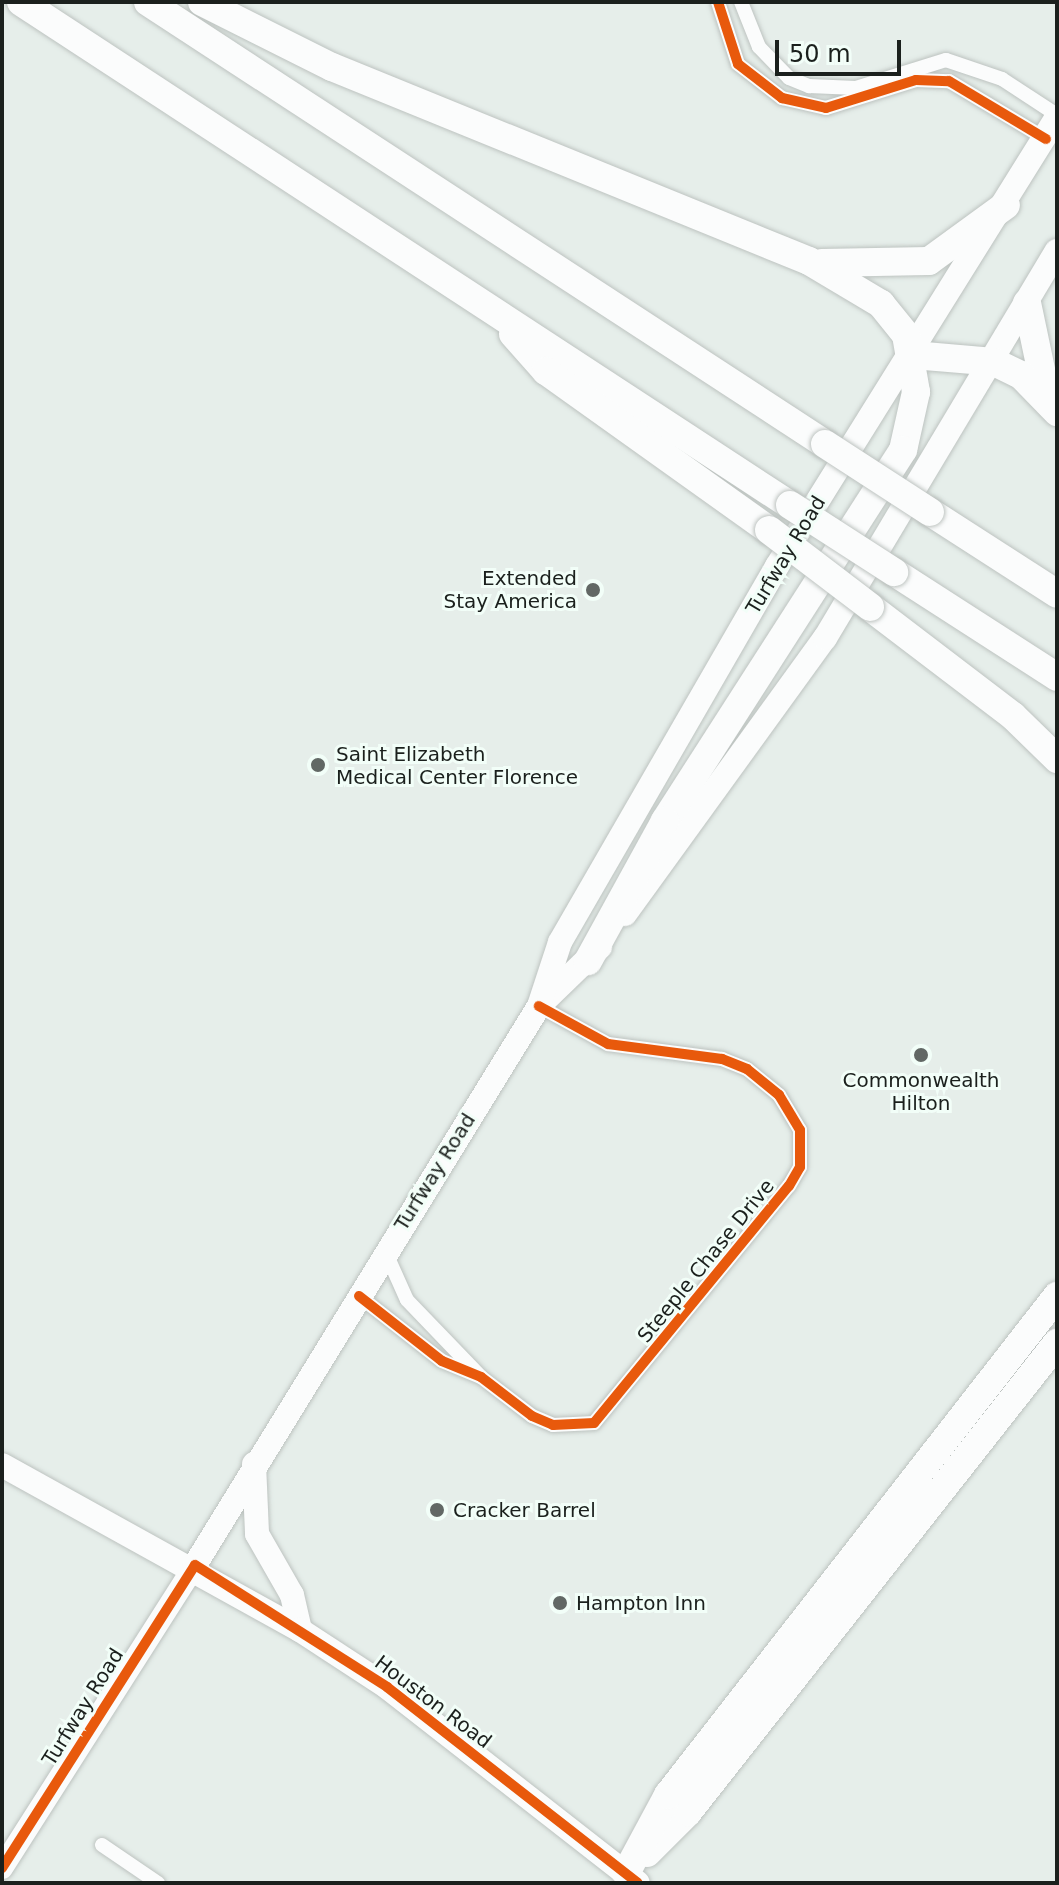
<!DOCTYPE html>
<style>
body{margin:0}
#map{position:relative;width:1059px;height:1885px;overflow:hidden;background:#e6eeea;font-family:"DejaVu Sans",sans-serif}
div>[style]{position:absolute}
.roads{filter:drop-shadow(0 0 2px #bdc3c0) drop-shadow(0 0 2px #bdc3c0)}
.street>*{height:14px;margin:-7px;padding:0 7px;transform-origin:7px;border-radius:7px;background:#fbfcfc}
.secondary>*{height:22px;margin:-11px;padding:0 11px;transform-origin:11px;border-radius:11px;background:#fbfcfc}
.primary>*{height:24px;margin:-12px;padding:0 12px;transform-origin:12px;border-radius:12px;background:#fbfcfc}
.highway>*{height:28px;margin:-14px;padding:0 14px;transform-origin:14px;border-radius:14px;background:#fbfcfc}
.bridges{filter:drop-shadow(0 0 2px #bdc3c0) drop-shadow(0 0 2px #bdc3c0)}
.highway-bridge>*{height:28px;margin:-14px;padding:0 14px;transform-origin:14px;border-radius:14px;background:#fbfcfc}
.cycleway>*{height:10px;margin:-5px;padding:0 5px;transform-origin:5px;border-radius:5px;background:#e8590c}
.dots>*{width:22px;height:22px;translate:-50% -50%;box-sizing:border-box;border:4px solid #f2fef8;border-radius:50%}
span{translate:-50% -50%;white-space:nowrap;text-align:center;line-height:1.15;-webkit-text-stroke:6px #f2fef8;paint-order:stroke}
.street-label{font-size:20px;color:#1b201d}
.poi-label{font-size:20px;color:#1b201d}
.right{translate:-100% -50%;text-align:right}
.left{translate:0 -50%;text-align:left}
.frame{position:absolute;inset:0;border:4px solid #1b201d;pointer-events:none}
.scale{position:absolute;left:775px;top:40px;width:126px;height:36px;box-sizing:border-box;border:4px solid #1b201d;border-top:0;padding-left:10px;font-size:24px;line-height:28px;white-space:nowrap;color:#1b201d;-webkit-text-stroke:6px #f2fef8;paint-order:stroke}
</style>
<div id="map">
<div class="roads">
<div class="street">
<i style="left:718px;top:2px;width:65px;rotate:72.1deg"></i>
<i style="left:738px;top:64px;width:56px;rotate:37.7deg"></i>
<i style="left:782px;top:98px;width:45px;rotate:12.8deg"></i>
<i style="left:826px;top:108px;width:94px;rotate:-17.3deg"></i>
<i style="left:916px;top:80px;width:33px;rotate:2deg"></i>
<i style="left:949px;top:81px;width:113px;rotate:30.9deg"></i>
<i style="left:741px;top:2px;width:48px;rotate:68.2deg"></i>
<i style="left:759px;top:47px;width:43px;rotate:45.9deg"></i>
<i style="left:789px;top:78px;width:22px;rotate:22deg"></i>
<i style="left:809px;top:86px;width:47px;rotate:2.4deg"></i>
<i style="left:856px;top:88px;width:94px;rotate:-17.3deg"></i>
<i style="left:946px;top:60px;width:59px;rotate:18.7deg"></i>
<i style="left:1002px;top:79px;width:66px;rotate:33.2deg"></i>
<i style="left:386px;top:1253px;width:51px;rotate:65.9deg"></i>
<i style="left:407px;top:1300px;width:107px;rotate:46.1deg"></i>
<i style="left:359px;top:1296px;width:105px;rotate:38.1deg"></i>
<i style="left:442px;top:1361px;width:42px;rotate:22.3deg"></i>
<i style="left:481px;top:1377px;width:64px;rotate:37.4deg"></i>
<i style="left:532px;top:1416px;width:23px;rotate:23deg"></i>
<i style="left:553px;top:1425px;width:41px;rotate:-2.8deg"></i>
<i style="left:594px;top:1423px;width:307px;rotate:-50.6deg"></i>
<i style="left:789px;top:1186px;width:22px;rotate:-60deg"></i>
<i style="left:800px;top:1167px;width:37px;rotate:-90deg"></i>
<i style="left:800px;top:1130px;width:41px;rotate:-121deg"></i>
<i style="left:779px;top:1095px;width:41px;rotate:-140.9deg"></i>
<i style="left:747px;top:1069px;width:27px;rotate:-158deg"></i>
<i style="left:722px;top:1059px;width:115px;rotate:-172.5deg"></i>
<i style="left:608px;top:1044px;width:79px;rotate:-151.2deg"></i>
<i style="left:102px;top:1845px;width:68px;rotate:34.2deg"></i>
</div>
<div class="secondary">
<i style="left:2px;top:1868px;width:359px;rotate:-57.5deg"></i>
</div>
<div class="primary">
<i style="left:625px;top:914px;width:341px;rotate:-54.1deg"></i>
<i style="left:825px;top:638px;width:451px;rotate:-59.1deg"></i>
<i style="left:541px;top:1004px;width:82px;rotate:-44deg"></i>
<i style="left:254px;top:1464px;width:70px;rotate:87.5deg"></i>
<i style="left:257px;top:1534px;width:70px;rotate:60.2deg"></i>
<i style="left:292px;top:1595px;width:36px;rotate:77deg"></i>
<i style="left:2px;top:1465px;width:341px;rotate:29deg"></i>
<i style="left:300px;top:1630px;width:104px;rotate:33.2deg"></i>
<i style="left:387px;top:1687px;width:318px;rotate:38deg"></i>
<i style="left:195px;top:1565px;width:656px;rotate:-58.39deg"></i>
<i style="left:539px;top:1006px;width:67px;rotate:-71.8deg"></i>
<i style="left:560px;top:942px;width:434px;rotate:-60deg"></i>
<i style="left:777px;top:566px;width:529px;rotate:-58.05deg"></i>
</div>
<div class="highway">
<i style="left:21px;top:2px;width:919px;rotate:33.19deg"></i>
<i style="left:148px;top:2px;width:809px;rotate:33.14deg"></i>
<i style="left:202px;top:2px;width:145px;rotate:26.6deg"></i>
<i style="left:332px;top:67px;width:515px;rotate:22.13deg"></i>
<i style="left:809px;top:261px;width:84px;rotate:30.8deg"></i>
<i style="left:881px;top:304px;width:40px;rotate:51deg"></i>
<i style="left:906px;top:335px;width:58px;rotate:80deg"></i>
<i style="left:916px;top:392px;width:59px;rotate:102.6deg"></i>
<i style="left:903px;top:450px;width:441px;rotate:122.7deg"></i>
<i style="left:665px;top:821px;width:160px;rotate:118.8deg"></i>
<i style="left:822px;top:263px;width:107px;rotate:-1.1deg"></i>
<i style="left:929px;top:261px;width:95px;rotate:-36deg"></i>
<i style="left:1027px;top:303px;width:97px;rotate:78.1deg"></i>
<i style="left:513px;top:334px;width:50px;rotate:48.3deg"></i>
<i style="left:546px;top:371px;width:274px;rotate:35.5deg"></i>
<i style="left:913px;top:355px;width:81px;rotate:4.9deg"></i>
<i style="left:994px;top:362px;width:30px;rotate:26deg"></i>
<i style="left:1021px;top:375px;width:52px;rotate:45.8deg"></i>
<i style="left:930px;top:512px;width:151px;rotate:32.8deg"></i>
<i style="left:894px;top:572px;width:194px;rotate:32.8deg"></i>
<i style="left:870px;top:607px;width:180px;rotate:37.3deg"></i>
<i style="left:1013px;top:716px;width:62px;rotate:44.3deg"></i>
<i style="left:647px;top:1853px;width:58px;rotate:-45deg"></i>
<i style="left:688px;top:1812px;width:597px;rotate:-51.81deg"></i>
<i style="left:626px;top:1873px;width:89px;rotate:-61.7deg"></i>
<i style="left:668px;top:1795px;width:633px;rotate:-52.06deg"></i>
</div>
</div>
<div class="bridges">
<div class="highway-bridge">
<i style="left:825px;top:444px;width:125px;rotate:32.9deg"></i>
<i style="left:790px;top:505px;width:124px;rotate:32.8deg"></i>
<i style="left:769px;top:530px;width:127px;rotate:37.3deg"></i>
</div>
</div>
<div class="cycleway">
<i style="left:718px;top:2px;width:65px;rotate:72.1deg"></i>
<i style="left:738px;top:64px;width:56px;rotate:37.7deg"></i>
<i style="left:782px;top:98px;width:45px;rotate:12.8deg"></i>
<i style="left:826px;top:108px;width:94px;rotate:-17.3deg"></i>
<i style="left:916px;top:80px;width:33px;rotate:2deg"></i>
<i style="left:949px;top:81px;width:113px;rotate:30.9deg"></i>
<i style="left:359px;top:1296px;width:105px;rotate:38.1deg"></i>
<i style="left:442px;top:1361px;width:42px;rotate:22.3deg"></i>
<i style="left:481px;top:1377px;width:64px;rotate:37.4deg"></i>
<i style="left:532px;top:1416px;width:23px;rotate:23deg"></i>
<i style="left:553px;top:1425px;width:41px;rotate:-2.8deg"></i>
<i style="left:594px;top:1423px;width:307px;rotate:-50.6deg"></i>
<i style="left:789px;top:1186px;width:22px;rotate:-60deg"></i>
<i style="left:800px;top:1167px;width:37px;rotate:-90deg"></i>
<i style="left:800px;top:1130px;width:41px;rotate:-121deg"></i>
<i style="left:779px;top:1095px;width:41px;rotate:-140.9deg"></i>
<i style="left:747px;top:1069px;width:27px;rotate:-158deg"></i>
<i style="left:722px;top:1059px;width:115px;rotate:-172.5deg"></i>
<i style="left:608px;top:1044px;width:79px;rotate:-151.2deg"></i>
<i style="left:2px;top:1868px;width:359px;rotate:-57.5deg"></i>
<i style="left:195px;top:1565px;width:227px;rotate:32.4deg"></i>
<i style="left:387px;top:1687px;width:318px;rotate:38deg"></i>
</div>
<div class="dots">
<i style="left:593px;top:590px;background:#626865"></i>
<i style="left:318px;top:765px;background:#626865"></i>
<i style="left:921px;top:1055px;background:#626865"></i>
<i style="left:437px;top:1510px;background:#626865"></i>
<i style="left:560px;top:1603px;background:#626865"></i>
</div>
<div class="street-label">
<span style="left:786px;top:555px;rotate:-59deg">Turfway Road</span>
<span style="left:435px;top:1172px;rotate:-58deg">Turfway Road</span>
<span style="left:706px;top:1261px;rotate:-51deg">Steeple Chase Drive</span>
<span style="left:433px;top:1702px;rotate:37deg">Houston Road</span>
<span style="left:83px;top:1707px;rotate:-58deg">Turfway Road</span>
</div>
<div class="poi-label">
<span class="right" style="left:577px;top:590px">Extended<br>Stay America</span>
<span class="left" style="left:336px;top:766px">Saint Elizabeth<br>Medical Center Florence</span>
<span style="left:921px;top:1092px">Commonwealth<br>Hilton</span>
<span class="left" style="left:453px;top:1510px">Cracker Barrel</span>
<span class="left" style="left:576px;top:1603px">Hampton Inn</span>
</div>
<div class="frame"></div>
<div class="scale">50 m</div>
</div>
